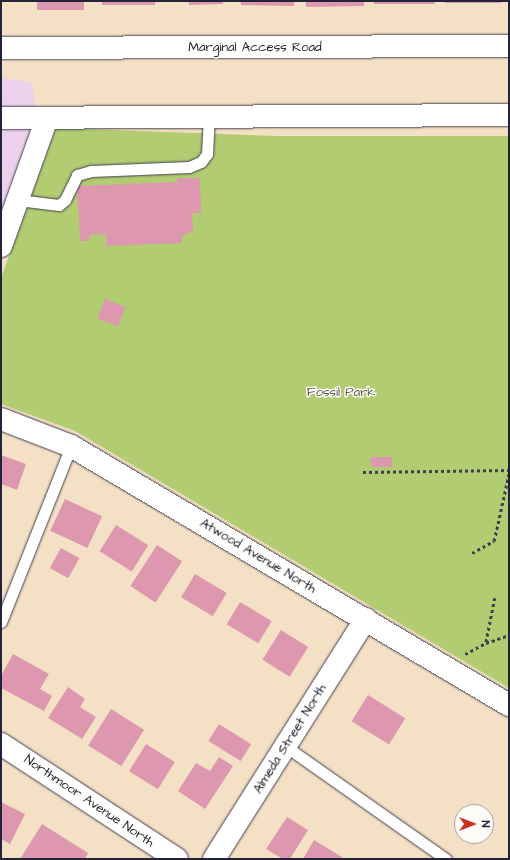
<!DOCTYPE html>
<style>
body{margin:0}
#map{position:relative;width:510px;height:860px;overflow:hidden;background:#f4e0c4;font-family:"Architects Daughter",sans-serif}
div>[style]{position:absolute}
.built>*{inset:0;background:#ebd1ec}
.green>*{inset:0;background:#b1cc71}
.building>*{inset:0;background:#dd98af;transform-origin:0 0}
.path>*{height:2.5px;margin-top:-1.25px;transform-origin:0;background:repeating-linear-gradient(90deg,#423e50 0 3px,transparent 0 6px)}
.roads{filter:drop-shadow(0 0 1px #423e50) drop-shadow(0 0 1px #423e50)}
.service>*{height:11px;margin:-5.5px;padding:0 5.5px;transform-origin:5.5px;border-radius:5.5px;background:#fff}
.minor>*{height:22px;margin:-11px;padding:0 11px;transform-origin:11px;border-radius:11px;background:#fff}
.secondary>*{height:22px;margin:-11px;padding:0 11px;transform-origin:11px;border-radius:11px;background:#fff}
span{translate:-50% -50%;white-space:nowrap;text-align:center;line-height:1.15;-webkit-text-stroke:3px #fdfcf7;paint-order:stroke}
.street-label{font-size:13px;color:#22223b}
.park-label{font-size:13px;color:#545e4e}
.frame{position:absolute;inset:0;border:2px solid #22223b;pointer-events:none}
.north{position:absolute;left:454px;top:804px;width:40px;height:40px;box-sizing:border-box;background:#fdfcf7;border:1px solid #a5a5ac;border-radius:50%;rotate:90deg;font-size:11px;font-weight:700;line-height:16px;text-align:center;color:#22223b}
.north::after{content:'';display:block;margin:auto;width:14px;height:18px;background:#c8321e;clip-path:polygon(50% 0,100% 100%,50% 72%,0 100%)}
</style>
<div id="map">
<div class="built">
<i style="clip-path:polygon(1px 78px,31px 82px,36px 107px,1px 108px)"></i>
<i style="clip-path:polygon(1px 128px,31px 128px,1px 212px)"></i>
</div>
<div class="green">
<i style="clip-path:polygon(56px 128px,276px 136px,509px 136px,509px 688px,75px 431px,1px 404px,1px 278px)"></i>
</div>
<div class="building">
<i style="left:37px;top:1px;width:47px;height:9px"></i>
<i style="left:102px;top:1px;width:53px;height:4px"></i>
<i style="clip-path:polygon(189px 1px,223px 1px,223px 4px,189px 5px)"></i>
<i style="clip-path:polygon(241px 1px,294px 1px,294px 6px,241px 5px)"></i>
<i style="clip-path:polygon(306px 1px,364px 1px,364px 6px,306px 7px)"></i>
<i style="left:374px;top:1px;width:61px;height:3px"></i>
<i style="left:445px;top:1px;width:56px;height:2px"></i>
<i style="clip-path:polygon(177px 178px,200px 178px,201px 213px,192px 213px,193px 231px,182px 236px,182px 243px,106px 246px,106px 234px,89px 235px,89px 241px,80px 241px,77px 186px,177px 182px)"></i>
<i style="left:105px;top:299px;width:22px;height:21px;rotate:21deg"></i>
<i style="clip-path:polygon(1px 455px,26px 464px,17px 490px,1px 484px)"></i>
<i style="left:371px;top:457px;width:21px;height:10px"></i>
<i style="left:65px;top:499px;width:41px;height:35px;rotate:25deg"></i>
<i style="left:116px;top:525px;width:38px;height:31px;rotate:32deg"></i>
<i style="left:157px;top:545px;width:30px;height:49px;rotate:33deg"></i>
<i style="left:61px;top:548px;width:21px;height:23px;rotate:29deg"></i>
<i style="left:195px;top:574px;width:37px;height:27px;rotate:31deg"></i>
<i style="left:240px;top:602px;width:37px;height:26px;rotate:31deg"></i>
<i style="left:281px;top:630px;width:32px;height:35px;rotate:32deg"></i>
<i style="clip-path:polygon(13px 654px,49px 674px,40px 689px,52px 696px,44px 711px,1px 688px,1px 676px)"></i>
<i style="clip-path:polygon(68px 687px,85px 699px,80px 707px,96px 717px,82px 739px,48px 718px)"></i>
<i style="left:368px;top:695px;width:44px;height:31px;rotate:32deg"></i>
<i style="left:111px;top:709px;width:39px;height:43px;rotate:32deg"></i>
<i style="left:219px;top:724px;width:38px;height:20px;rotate:32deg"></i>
<i style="left:146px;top:744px;width:34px;height:32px;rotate:32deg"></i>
<i style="clip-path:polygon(219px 757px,233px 766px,205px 809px,178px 791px,196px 763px,210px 771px)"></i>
<i style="clip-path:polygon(1px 802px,25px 814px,10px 844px,1px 839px)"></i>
<i style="clip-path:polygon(287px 817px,308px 830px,290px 859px,283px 859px,266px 849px)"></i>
<i style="clip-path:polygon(42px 824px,88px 853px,85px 859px,20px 859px)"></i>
<i style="clip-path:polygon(314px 840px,342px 857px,341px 859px,303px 859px)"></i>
</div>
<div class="path">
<i style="left:363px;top:472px;width:146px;rotate:-0.8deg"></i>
<i style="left:472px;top:553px;width:25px;rotate:-29deg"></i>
<i style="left:494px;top:541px;width:70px;rotate:-77.6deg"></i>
<i style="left:495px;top:598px;width:46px;rotate:101.3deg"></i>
<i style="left:486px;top:643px;width:24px;rotate:-19deg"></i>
<i style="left:465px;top:654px;width:24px;rotate:-28deg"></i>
</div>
<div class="roads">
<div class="service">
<i style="left:18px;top:200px;width:41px;rotate:7deg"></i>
<i style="left:59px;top:205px;width:8px;rotate:-40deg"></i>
<i style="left:65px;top:200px;width:28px;rotate:-64deg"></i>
<i style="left:77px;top:175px;width:15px;rotate:-16deg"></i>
<i style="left:91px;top:171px;width:98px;rotate:-2.3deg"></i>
<i style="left:189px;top:167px;width:13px;rotate:-23deg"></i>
<i style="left:201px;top:162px;width:10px;rotate:-53deg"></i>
<i style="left:207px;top:154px;width:37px;rotate:-87deg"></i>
<i style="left:1px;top:622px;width:189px;rotate:-68.3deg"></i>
<i style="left:285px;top:746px;width:197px;rotate:35.1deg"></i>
</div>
<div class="minor">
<i style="left:1px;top:48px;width:508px;rotate:-0.23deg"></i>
<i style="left:1px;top:246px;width:136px;rotate:-70.2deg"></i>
<i style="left:1px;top:419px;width:75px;rotate:21.1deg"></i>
<i style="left:71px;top:446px;width:509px;rotate:30.6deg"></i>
<i style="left:1px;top:744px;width:210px;rotate:33.2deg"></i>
<i style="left:214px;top:859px;width:284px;rotate:-57.7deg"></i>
</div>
<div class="secondary">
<i style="left:1px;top:118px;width:508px;rotate:-0.34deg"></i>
</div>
</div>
<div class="street-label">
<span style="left:255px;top:47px">Marginal Access Road</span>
<span style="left:258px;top:556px;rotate:31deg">Atwood Avenue North</span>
<span style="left:290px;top:739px;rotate:-58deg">Almeda Street North</span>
<span style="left:89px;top:801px;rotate:34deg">Northmoor Avenue North</span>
</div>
<div class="park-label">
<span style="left:341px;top:392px">Fossil Park</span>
</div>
<div class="frame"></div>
<div class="north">N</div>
</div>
